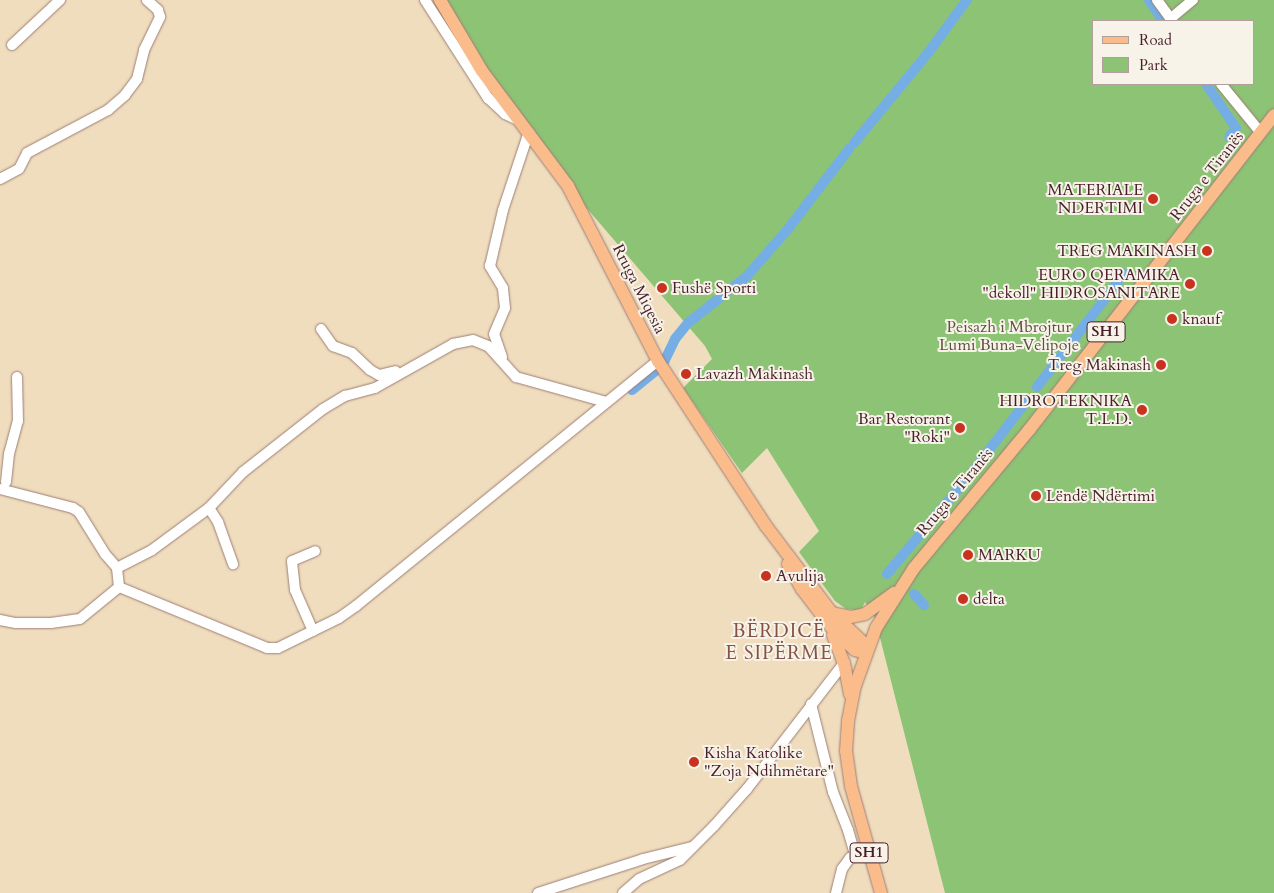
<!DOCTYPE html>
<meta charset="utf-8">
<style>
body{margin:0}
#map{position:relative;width:1274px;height:893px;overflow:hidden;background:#f0ddbe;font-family:Cardo,serif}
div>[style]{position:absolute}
.green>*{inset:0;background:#8dc375}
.canal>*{height:10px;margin:-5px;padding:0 5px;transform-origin:5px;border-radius:5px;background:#75aee5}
.roads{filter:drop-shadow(0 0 1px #9d7e74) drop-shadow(0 0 1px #9d7e74)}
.minor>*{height:10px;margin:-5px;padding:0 5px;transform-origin:5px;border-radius:5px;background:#fff}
.major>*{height:12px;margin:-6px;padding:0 6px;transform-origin:6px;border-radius:6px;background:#fabc8b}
.dots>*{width:14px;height:14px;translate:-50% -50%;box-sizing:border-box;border:2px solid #f7f3e8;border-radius:50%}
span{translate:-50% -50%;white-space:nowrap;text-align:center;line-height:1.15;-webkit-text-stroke:4px #f7f3e8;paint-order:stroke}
.shield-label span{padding:1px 4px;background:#f7f3e8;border:1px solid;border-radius:4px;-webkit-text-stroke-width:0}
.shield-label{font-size:15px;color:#4a1f2b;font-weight:700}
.street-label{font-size:16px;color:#4a1f2b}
.poi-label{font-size:16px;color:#4a1f2b}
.right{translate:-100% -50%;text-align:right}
.left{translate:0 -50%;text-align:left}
.park-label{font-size:16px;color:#5e5041}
.quarter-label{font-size:19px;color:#865246;letter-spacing:1px}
.legend{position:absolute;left:1092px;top:20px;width:162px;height:65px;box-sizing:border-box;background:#f7f3e8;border:1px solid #b29e9c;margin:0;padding:6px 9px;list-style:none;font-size:15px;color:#4a1f2b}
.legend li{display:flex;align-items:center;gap:10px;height:25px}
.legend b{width:25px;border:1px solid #b29e9c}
</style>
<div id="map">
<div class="green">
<i style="clip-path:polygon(evenodd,436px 0,1274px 0,1274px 893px,945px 893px,875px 618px,865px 602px,862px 608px,856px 610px,846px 609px,835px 601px,799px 552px,819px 531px,767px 448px,742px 473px,683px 388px,712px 359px,705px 346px,566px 184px,436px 0,1093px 21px,1253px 21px,1253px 84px,1093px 84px,1093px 21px)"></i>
</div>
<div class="canal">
<i style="left:1149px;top:0;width:25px;rotate:56deg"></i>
<i style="left:1206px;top:84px;width:53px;rotate:55.7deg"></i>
<i style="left:1236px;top:128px;width:11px;rotate:128deg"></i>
<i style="left:854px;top:143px;width:117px;rotate:-50.6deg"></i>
<i style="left:928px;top:53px;width:66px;rotate:-53.7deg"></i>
<i style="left:1037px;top:387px;width:143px;rotate:-52.4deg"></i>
<i style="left:632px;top:390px;width:38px;rotate:-39deg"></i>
<i style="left:662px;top:366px;width:30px;rotate:-64deg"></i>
<i style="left:675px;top:339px;width:21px;rotate:-51deg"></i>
<i style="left:688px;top:323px;width:75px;rotate:-38.5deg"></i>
<i style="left:747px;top:276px;width:62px;rotate:-48.9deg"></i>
<i style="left:788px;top:229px;width:101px;rotate:-52.7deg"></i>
<i style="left:887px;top:574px;width:129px;rotate:-50deg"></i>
<i style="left:970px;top:475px;width:91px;rotate:-52.6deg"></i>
<i style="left:914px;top:594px;width:15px;rotate:48deg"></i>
</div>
<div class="roads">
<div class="minor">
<i style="left:425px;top:0;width:117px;rotate:57.3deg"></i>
<i style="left:488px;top:98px;width:23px;rotate:43deg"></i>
<i style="left:505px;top:114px;width:17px;rotate:25deg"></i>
<i style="left:1157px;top:0;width:26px;rotate:54deg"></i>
<i style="left:1170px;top:19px;width:30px;rotate:-40deg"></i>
<i style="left:12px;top:45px;width:66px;rotate:-43.2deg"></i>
<i style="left:1221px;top:84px;width:63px;rotate:50.8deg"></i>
<i style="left:0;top:179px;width:21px;rotate:-28deg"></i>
<i style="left:19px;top:169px;width:18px;rotate:-63deg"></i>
<i style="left:27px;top:153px;width:92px;rotate:-28deg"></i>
<i style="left:108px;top:110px;width:23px;rotate:-41deg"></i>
<i style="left:125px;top:95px;width:20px;rotate:-53deg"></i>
<i style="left:137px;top:79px;width:30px;rotate:-76deg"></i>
<i style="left:144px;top:50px;width:37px;rotate:-64deg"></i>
<i style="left:160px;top:17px;width:7px;rotate:-106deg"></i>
<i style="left:158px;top:10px;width:15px;rotate:-138deg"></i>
<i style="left:321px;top:329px;width:21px;rotate:55deg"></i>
<i style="left:333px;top:346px;width:20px;rotate:20deg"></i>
<i style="left:352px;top:353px;width:25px;rotate:43deg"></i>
<i style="left:370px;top:370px;width:10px;rotate:29deg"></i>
<i style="left:379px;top:375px;width:17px;rotate:-13deg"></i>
<i style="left:502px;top:357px;width:24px;rotate:-109deg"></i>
<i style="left:494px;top:334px;width:28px;rotate:-67deg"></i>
<i style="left:505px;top:308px;width:20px;rotate:-96deg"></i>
<i style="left:503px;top:288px;width:26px;rotate:-121deg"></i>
<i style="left:490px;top:266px;width:57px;rotate:-76.9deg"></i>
<i style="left:503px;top:210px;width:82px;rotate:-71.6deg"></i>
<i style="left:6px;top:482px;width:28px;rotate:-84deg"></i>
<i style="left:9px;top:454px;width:34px;rotate:-75deg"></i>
<i style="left:18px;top:421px;width:44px;rotate:-91.3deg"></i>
<i style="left:0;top:489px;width:75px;rotate:14.6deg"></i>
<i style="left:73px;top:508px;width:7px;rotate:34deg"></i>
<i style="left:79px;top:512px;width:49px;rotate:58.2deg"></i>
<i style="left:105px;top:554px;width:18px;rotate:49deg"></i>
<i style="left:117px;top:568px;width:19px;rotate:84deg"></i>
<i style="left:119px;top:587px;width:160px;rotate:22.4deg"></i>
<i style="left:267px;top:648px;width:11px"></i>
<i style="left:278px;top:648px;width:68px;rotate:-26.2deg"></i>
<i style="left:339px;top:618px;width:21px;rotate:-35deg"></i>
<i style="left:356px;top:606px;width:389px;rotate:-39.1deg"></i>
<i style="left:209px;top:508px;width:17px;rotate:57deg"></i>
<i style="left:218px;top:522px;width:45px;rotate:70.3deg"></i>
<i style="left:117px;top:568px;width:39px;rotate:-27deg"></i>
<i style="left:152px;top:550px;width:71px;rotate:-36.4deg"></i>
<i style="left:209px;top:508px;width:50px;rotate:-46.6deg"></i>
<i style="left:243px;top:472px;width:102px;rotate:-38.2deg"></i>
<i style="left:323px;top:409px;width:26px;rotate:-31deg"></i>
<i style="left:345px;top:396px;width:31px;rotate:-15deg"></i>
<i style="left:375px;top:388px;width:90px;rotate:-29.4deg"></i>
<i style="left:453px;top:344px;width:20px;rotate:-11deg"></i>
<i style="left:473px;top:340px;width:16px;rotate:22deg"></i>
<i style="left:488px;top:346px;width:42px;rotate:47.9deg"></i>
<i style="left:516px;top:377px;width:93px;rotate:15.5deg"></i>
<i style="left:0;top:620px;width:16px;rotate:11deg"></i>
<i style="left:16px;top:623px;width:35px"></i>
<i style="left:51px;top:623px;width:29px;rotate:-8deg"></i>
<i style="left:80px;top:619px;width:50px;rotate:-39.4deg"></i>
<i style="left:313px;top:631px;width:45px;rotate:-113.7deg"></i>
<i style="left:295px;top:590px;width:29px;rotate:-96deg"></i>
<i style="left:292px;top:561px;width:25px;rotate:-23deg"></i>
<i style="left:811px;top:704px;width:91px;rotate:76deg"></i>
<i style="left:833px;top:792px;width:41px;rotate:68.5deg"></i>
<i style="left:848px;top:830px;width:25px;rotate:74deg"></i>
<i style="left:538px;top:893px;width:110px;rotate:-17.9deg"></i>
<i style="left:643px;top:859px;width:50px;rotate:-13.8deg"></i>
<i style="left:623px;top:893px;width:21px;rotate:-41deg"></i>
<i style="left:639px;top:879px;width:45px;rotate:-24.9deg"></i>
<i style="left:680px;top:860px;width:48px;rotate:-45deg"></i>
<i style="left:714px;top:826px;width:50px;rotate:-48.3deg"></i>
<i style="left:747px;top:789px;width:159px;rotate:-52.4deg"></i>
<i style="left:836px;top:893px;width:25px;rotate:-76deg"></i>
<i style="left:842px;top:869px;width:14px;rotate:-54deg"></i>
<i style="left:850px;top:858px;width:11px;rotate:-27deg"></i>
</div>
<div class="major">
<i style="left:440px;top:0;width:82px;rotate:59.4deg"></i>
<i style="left:482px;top:71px;width:144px;rotate:53.2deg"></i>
<i style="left:568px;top:186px;width:197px;rotate:62.8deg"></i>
<i style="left:658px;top:361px;width:197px;rotate:56.8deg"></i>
<i style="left:766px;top:526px;width:108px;rotate:52.9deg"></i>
<i style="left:831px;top:612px;width:51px;rotate:43.4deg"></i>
<i style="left:788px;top:564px;width:29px;rotate:61deg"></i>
<i style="left:802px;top:589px;width:54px;rotate:52.5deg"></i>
<i style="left:835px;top:632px;width:27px;rotate:42deg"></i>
<i style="left:855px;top:650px;width:11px;rotate:15deg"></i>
<i style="left:832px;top:613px;width:19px;rotate:12deg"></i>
<i style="left:851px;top:617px;width:14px;rotate:-12deg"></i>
<i style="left:865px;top:614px;width:36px;rotate:-36deg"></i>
<i style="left:833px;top:635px;width:30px;rotate:69deg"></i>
<i style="left:844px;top:663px;width:32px;rotate:79deg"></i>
<i style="left:881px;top:893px;width:111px;rotate:-105.7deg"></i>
<i style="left:851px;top:786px;width:35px;rotate:-98deg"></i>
<i style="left:846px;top:751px;width:30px;rotate:-86deg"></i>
<i style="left:848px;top:721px;width:36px;rotate:-79deg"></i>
<i style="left:855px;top:686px;width:62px;rotate:-70.1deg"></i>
<i style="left:876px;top:628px;width:71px;rotate:-57.7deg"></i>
<i style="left:914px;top:568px;width:180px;rotate:-50.2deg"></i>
<i style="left:1029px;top:430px;width:399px;rotate:-52.1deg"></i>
</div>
</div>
<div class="dots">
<i style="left:1153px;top:199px;background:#c8321e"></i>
<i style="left:1207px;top:251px;background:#c8321e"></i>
<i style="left:1190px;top:284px;background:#c8321e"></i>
<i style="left:662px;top:288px;background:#c8321e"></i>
<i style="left:1172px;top:319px;background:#c8321e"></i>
<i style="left:1161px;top:365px;background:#c8321e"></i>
<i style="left:686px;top:374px;background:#c8321e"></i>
<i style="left:1142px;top:410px;background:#c8321e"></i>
<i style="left:960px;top:428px;background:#c8321e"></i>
<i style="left:1036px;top:496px;background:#c8321e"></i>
<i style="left:968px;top:555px;background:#c8321e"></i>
<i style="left:766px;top:576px;background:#c8321e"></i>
<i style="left:963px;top:599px;background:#c8321e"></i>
<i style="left:694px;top:762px;background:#c8321e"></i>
</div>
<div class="shield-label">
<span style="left:1106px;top:332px">SH1</span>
<span style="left:869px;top:853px">SH1</span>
</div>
<div class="street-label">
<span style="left:1207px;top:176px;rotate:-52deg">Rruga e Tiranës</span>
<span style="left:639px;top:289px;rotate:63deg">Rruga Miqesia</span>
<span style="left:955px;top:492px;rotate:-50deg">Rruga e Tiranës</span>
</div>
<div class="poi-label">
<span class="right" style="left:1143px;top:199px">MATERIALE<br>NDERTIMI</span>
<span class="right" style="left:1197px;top:251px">TREG MAKINASH</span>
<span class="right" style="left:1180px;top:284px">EURO QERAMIKA<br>"dekoll" HIDROSANITARE</span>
<span class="left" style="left:672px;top:288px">Fushë Sporti</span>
<span class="left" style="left:1182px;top:319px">knauf</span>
<span class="right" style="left:1151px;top:365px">Treg Makinash</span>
<span class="left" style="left:696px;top:374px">Lavazh Makinash</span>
<span class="right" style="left:1132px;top:410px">HIDROTEKNIKA<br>T.L.D.</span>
<span class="right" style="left:950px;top:428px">Bar Restorant<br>"Roki"</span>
<span class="left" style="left:1046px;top:496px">Lëndë Ndërtimi</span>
<span class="left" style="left:978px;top:555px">MARKU</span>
<span class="left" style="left:776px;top:576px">Avulija</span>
<span class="left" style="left:973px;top:599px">delta</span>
<span class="left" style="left:704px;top:762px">Kisha Katolike<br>"Zoja Ndihmëtare"</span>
</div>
<div class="park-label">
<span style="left:1009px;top:336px">Peisazh i Mbrojtur<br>Lumi Buna-Velipoje</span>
</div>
<div class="quarter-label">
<span style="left:779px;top:643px">BËRDICË<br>E SIPËRME</span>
</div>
<ul class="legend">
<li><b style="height:6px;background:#fabc8b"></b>Road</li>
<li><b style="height:14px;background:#8dc375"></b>Park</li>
</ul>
</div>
